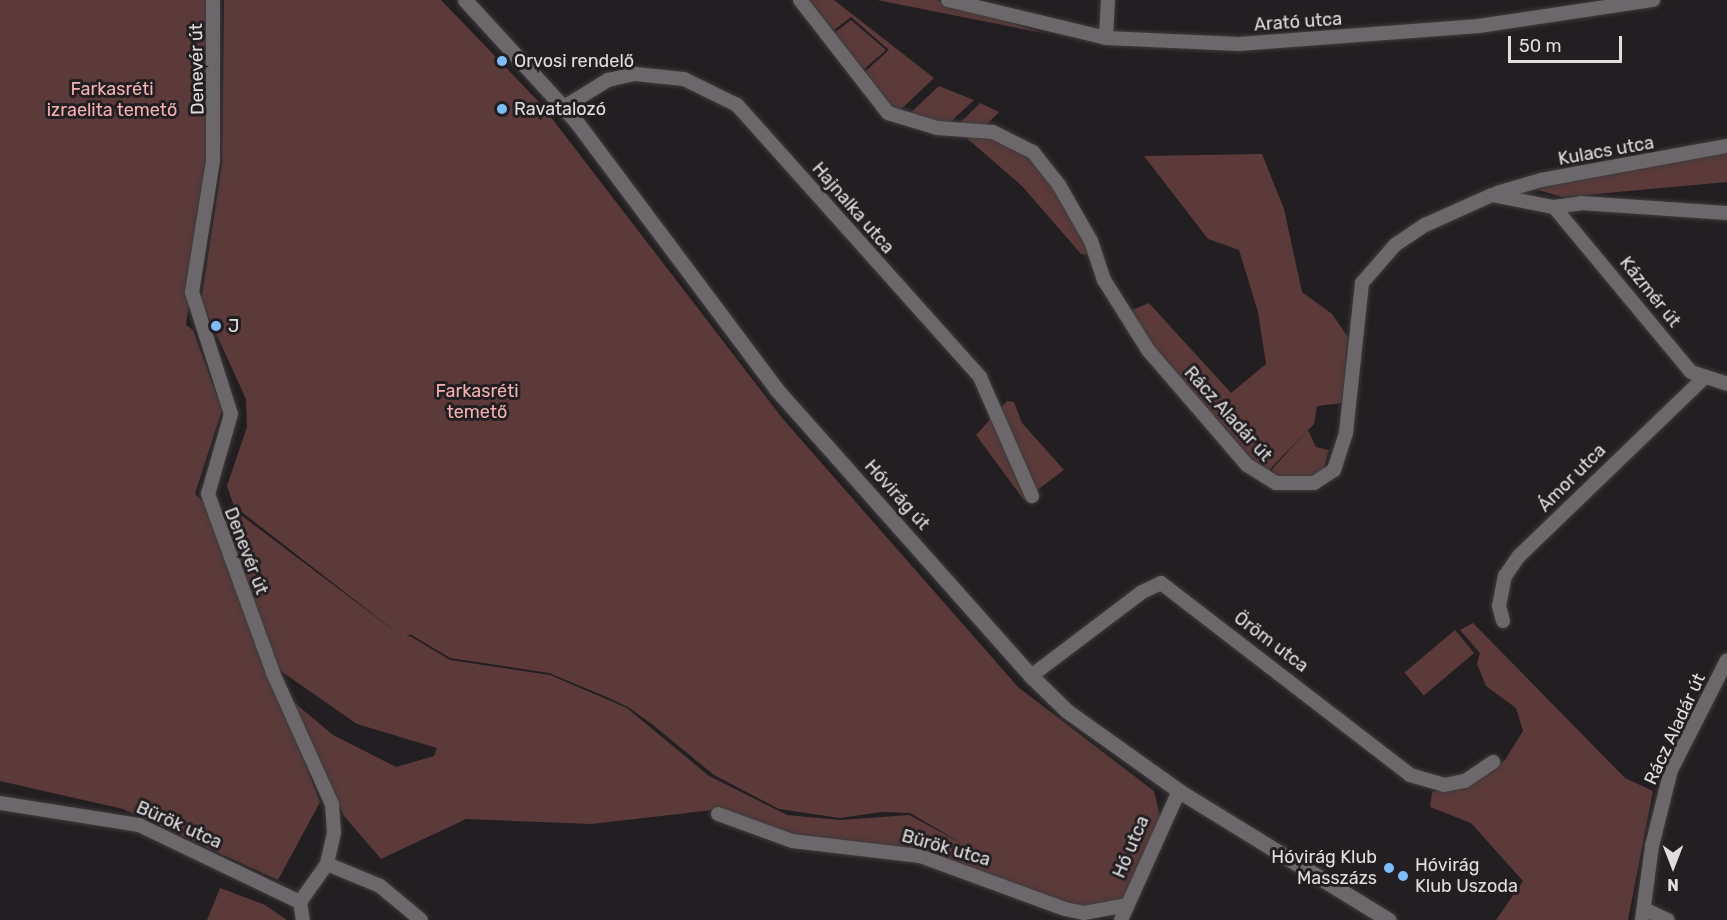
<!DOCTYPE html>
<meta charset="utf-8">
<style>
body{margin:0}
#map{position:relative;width:1727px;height:920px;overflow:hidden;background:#221e21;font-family:Rubik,sans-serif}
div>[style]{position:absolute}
.green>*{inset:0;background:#5c3a3a;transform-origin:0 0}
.roads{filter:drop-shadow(0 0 2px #3f3b3d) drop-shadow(0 0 2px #3f3b3d)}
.minor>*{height:14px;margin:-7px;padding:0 7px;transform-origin:7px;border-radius:7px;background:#6c676a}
.tertiary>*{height:15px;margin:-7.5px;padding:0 7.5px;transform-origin:7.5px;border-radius:7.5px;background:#6c676a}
.dots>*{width:16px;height:16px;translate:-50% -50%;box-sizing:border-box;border:3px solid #221e21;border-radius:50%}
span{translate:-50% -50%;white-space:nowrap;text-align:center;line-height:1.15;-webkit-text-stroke:6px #221e21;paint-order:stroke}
.street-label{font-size:18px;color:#e0dddf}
.poi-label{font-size:18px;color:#e0dddf}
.left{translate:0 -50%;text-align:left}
.right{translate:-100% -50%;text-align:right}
.park-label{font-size:18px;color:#f5b2b2}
.north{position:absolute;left:1643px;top:836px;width:60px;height:60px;-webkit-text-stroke:4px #221e21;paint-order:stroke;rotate:180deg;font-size:16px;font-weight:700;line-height:24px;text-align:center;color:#e0dddf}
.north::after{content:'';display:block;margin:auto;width:21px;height:27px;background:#e0dddf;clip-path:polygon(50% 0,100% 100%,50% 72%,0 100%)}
.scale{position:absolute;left:1508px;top:36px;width:114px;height:27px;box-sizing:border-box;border:3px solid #e0dddf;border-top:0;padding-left:8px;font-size:18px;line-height:21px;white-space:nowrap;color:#e0dddf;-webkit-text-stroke:4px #221e21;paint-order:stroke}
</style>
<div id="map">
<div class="green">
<i style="clip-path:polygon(0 0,210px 0,212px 129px,186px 325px,193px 330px,222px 410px,195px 494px,203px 501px,320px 802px,278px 880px,123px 809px,0 781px)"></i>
<i style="clip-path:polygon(evenodd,224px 0,441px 0,540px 103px,783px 419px,1018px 687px,1154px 791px,1161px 820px,1125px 905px,1073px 907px,977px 870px,798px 839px,722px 809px,591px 824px,466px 819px,381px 859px,344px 816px,290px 699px,333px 735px,396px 767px,434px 756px,437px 748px,357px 724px,275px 667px,224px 520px,229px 506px,405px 639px,234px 506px,227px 486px,247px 427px,246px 399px,201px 301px,222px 164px,224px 0,410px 634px,450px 658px,549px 673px,609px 698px,628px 707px,653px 725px,714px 775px,779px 809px,840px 818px,882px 812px,910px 813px,965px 845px,909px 815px,840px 820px,787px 815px,709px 776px,627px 708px,550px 675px,450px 660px,410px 636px,406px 638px,410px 634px)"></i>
<i style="clip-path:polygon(804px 0,834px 0,934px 78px,896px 114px,860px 76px,889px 50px,851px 17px,830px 33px)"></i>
<i style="clip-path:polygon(877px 0,937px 0,1043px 33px)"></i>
<i style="clip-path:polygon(851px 20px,886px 50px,863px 70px,832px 35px)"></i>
<i style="clip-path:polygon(939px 86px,974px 100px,945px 127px,906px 117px)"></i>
<i style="clip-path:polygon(980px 103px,999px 112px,985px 126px,957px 126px)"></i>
<i style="clip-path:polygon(962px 134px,1012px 142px,1043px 167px,1094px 256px,1081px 254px,1022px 186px)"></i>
<i style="clip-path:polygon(1727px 152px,1727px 182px,1563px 197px,1534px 189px)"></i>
<i style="clip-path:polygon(1262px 154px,1284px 209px,1302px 292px,1332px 314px,1348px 337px,1343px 403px,1317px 406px,1314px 424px,1270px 469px,1274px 479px,1260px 474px,1125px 313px,1149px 303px,1231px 393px,1266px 364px,1258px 312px,1239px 250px,1208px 239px,1144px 156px)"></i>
<i style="clip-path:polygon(1007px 401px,1014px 402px,1022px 423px,1064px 470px,1024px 500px,976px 435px)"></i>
<i style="clip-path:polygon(1308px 430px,1316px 447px,1329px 450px,1323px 471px,1313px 479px,1276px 480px,1272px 469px)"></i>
<i style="clip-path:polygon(1473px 623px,1625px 778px,1653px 791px,1628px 920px,1496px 920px,1523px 881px,1471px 823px,1430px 807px,1432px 792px,1481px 777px,1505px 760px,1523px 731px,1516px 708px,1486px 686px,1477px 664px,1480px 653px,1460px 630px)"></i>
<i style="left:1455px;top:630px;width:30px;height:66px;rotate:50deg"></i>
<i style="clip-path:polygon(220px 888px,265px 905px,287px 920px,207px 920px)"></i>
</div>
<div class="roads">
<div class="minor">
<i style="left:213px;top:0;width:161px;rotate:90deg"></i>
<i style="left:213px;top:161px;width:133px;rotate:99.1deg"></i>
<i style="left:192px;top:292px;width:128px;rotate:72.3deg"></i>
<i style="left:231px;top:414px;width:83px;rotate:106deg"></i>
<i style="left:208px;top:494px;width:190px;rotate:70deg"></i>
<i style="left:273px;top:673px;width:144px;rotate:65.8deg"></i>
<i style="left:332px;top:804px;width:29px;rotate:86deg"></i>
<i style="left:334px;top:833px;width:32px;rotate:103deg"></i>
<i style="left:327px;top:864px;width:47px;rotate:125.4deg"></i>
<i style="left:300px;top:902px;width:18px;rotate:81deg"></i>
<i style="left:800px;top:0;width:143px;rotate:52.1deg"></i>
<i style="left:888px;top:113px;width:51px;rotate:17deg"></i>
<i style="left:937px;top:128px;width:56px;rotate:4.1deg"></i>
<i style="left:993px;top:132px;width:45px;rotate:26.6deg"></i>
<i style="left:1033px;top:152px;width:42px;rotate:51.8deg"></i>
<i style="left:1059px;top:185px;width:64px;rotate:60.3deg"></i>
<i style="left:1091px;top:241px;width:41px;rotate:71.6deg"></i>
<i style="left:1104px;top:280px;width:83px;rotate:57.8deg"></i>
<i style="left:1148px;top:350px;width:152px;rotate:49.3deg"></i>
<i style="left:1247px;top:465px;width:34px;rotate:32deg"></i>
<i style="left:1276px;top:483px;width:38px"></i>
<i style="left:1314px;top:483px;width:24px;rotate:-33deg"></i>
<i style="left:1334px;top:470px;width:39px;rotate:-72deg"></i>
<i style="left:1346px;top:433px;width:151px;rotate:-83.9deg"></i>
<i style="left:1362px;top:283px;width:50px;rotate:-49deg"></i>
<i style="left:1395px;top:245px;width:36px;rotate:-34deg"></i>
<i style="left:1425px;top:225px;width:73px;rotate:-24.1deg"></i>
<i style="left:1492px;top:195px;width:63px;rotate:11deg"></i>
<i style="left:1554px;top:207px;width:27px;rotate:-8deg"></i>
<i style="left:1581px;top:203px;width:146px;rotate:3.9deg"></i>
<i style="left:948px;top:0;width:163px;rotate:13.5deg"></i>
<i style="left:1106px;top:38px;width:133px;rotate:2.6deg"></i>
<i style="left:1239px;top:44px;width:241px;rotate:-4.3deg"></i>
<i style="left:1479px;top:26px;width:176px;rotate:-8.5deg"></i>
<i style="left:1106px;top:38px;width:38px;rotate:-87deg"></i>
<i style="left:564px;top:107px;width:52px;rotate:-31.5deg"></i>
<i style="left:608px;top:80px;width:28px;rotate:-13deg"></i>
<i style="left:635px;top:74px;width:49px;rotate:5.8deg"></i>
<i style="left:684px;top:79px;width:59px;rotate:26.1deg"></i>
<i style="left:737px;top:105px;width:365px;rotate:48.2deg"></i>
<i style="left:980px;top:377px;width:130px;rotate:66.4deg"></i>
<i style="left:1497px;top:193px;width:46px;rotate:-16.5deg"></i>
<i style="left:1541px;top:180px;width:189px;rotate:-10.4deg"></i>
<i style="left:1554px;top:207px;width:214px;rotate:50.3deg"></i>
<i style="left:1691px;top:372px;width:38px;rotate:18deg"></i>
<i style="left:1503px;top:621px;width:16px;rotate:-105deg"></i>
<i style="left:1499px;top:606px;width:31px;rotate:-79deg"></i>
<i style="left:1505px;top:576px;width:24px;rotate:-55deg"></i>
<i style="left:1519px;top:556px;width:255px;rotate:-43.9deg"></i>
<i style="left:1031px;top:676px;width:139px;rotate:-37.1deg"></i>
<i style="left:1142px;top:592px;width:21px;rotate:-25deg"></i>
<i style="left:1161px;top:583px;width:314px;rotate:37.6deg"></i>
<i style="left:1410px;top:775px;width:35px;rotate:16deg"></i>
<i style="left:1444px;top:785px;width:21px;rotate:-11deg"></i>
<i style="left:1465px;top:781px;width:34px;rotate:-34deg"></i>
<i style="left:0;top:803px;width:141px;rotate:9deg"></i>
<i style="left:139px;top:825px;width:178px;rotate:25.6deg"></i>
<i style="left:718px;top:814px;width:79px;rotate:20deg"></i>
<i style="left:792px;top:841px;width:129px;rotate:6.7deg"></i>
<i style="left:920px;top:856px;width:154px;rotate:20.1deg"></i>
<i style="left:1065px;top:909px;width:19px;rotate:12deg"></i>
<i style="left:1084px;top:913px;width:44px;rotate:-10.5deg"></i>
<i style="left:327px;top:864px;width:57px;rotate:22.5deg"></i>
<i style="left:380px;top:886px;width:53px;rotate:39.7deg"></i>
<i style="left:1644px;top:909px;width:26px;rotate:25deg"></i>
<i style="left:1121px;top:920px;width:141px;rotate:-65.8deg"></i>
<i style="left:1642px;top:920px;width:75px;rotate:-82.3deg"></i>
<i style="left:1652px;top:846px;width:78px;rotate:-76deg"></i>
<i style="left:1671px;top:770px;width:123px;rotate:-63deg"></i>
</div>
<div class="tertiary">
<i style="left:465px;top:0;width:163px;rotate:47.5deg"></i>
<i style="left:575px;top:120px;width:337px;rotate:53.2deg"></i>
<i style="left:777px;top:390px;width:383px;rotate:48.4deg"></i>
<i style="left:1031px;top:676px;width:50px;rotate:44.2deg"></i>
<i style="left:1067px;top:711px;width:138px;rotate:35.5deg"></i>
<i style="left:1179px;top:791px;width:246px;rotate:31.6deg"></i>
</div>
</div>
<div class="dots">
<i style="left:502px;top:61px;background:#7ebdf9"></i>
<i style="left:502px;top:109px;background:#7ebdf9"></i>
<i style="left:216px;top:326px;background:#7ebdf9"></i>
<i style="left:1389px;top:868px;background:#7ebdf9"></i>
<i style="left:1403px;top:876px;background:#7ebdf9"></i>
</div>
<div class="street-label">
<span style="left:1298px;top:22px;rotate:-4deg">Arató utca</span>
<span style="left:197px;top:69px;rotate:-91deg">Denevér út</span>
<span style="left:1606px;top:151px;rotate:-10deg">Kulacs utca</span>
<span style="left:853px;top:208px;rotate:49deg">Hajnalka utca</span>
<span style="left:1650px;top:292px;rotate:51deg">Kázmér út</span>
<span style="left:1228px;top:414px;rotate:48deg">Rácz Aladár út</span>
<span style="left:1572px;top:478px;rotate:-45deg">Ámor utca</span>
<span style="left:897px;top:495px;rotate:48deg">Hóvirág út</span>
<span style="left:246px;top:551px;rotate:69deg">Denevér út</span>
<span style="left:1271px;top:642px;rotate:37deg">Öröm utca</span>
<span style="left:1675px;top:729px;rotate:-65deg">Rácz Aladár út</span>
<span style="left:179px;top:825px;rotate:24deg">Bürök utca</span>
<span style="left:1131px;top:847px;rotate:-67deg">Hó utca</span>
<span style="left:946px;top:848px;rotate:16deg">Bürök utca</span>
</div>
<div class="poi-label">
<span class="left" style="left:514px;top:61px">Orvosi rendelő</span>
<span class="left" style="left:514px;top:109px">Ravatalozó</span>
<span class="left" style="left:228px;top:326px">J</span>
<span class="right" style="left:1377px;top:868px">Hóvirág Klub<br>Masszázs</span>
<span class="left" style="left:1415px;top:876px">Hóvirág<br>Klub Uszoda</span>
</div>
<div class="park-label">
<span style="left:112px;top:100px">Farkasréti<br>izraelita temető</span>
<span style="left:477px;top:402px">Farkasréti<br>temető</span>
</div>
<div class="north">N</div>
<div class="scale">50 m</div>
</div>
